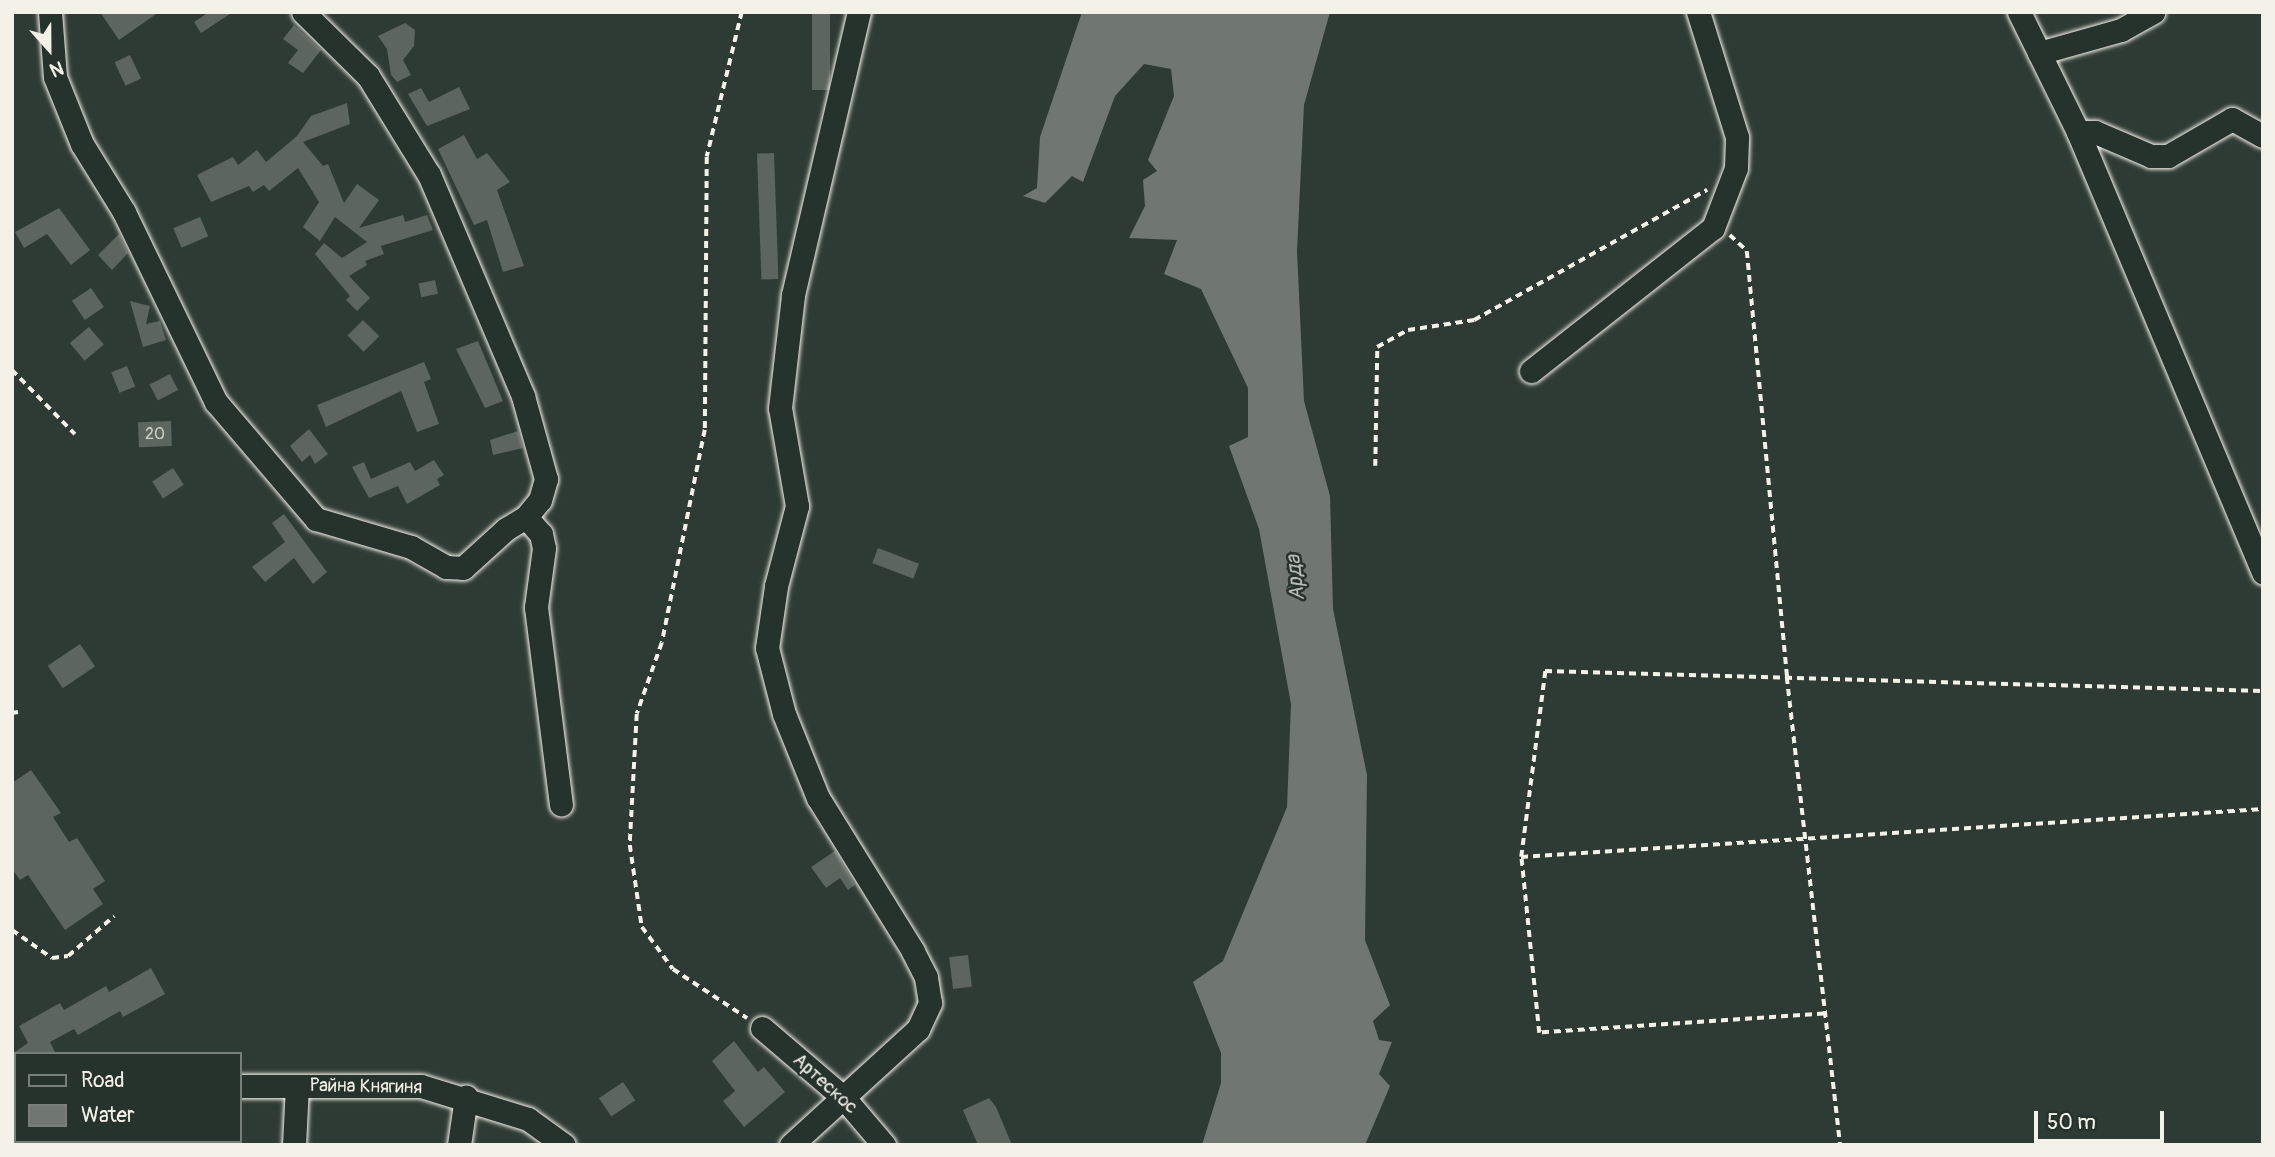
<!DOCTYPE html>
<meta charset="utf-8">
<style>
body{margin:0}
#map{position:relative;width:2275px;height:1157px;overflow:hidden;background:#2e3b34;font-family:Pangolin,sans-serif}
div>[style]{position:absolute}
.water>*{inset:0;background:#6f7770}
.building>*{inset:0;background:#5c655e;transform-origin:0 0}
.path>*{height:3.5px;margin-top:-1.75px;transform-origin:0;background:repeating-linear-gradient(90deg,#f4f1e8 0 7px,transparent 0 12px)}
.roads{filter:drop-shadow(0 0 2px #f4f1e8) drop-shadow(0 0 2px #f4f1e8)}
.minor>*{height:23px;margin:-11.5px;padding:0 11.5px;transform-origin:11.5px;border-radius:11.5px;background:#26332d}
span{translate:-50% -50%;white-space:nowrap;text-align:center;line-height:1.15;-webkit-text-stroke:5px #26332d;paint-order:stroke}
.number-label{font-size:16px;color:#cecec6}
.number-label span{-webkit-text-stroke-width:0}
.street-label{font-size:19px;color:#f4f1e8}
.water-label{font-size:21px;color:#b8bab2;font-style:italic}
.frame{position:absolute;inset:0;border:14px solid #f4f1e8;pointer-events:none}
.legend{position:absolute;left:14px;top:1052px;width:228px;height:91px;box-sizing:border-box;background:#26332d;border:2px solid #787f78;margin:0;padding:9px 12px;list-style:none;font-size:21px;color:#f4f1e8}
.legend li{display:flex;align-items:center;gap:14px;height:35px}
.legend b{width:35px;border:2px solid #787f78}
.north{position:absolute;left:14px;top:14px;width:70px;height:70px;-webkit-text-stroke:5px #26332d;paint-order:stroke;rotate:159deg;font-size:19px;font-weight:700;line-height:28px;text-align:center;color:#f4f1e8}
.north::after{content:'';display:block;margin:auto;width:24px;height:32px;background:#f4f1e8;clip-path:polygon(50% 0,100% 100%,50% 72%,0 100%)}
.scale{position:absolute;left:2034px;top:1111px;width:130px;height:32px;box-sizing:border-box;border:4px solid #f4f1e8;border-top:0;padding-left:9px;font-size:21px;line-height:24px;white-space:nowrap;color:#f4f1e8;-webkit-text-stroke:5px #26332d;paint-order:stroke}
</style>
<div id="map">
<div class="water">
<i style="clip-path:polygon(1082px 12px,1330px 12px,1304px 105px,1297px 251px,1304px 401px,1330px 496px,1333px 609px,1367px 775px,1365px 940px,1390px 1005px,1373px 1021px,1379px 1040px,1392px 1042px,1379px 1074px,1390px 1086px,1365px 1145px,1202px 1145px,1221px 1083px,1221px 1053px,1193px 982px,1223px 961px,1287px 807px,1291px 704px,1259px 529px,1229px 446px,1248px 437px,1248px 388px,1201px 289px,1164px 274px,1177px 240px,1129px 238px,1145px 206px,1143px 180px,1157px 171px,1148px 160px,1174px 96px,1171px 69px,1144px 64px,1115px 96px,1083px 182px,1072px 176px,1045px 203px,1023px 196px,1037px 188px,1040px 137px)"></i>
</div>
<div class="building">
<i style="clip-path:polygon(100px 12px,159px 12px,119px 40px)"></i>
<i style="clip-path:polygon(209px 12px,233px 12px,201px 33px,194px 22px)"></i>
<i style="left:812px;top:12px;width:18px;height:78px"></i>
<i style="clip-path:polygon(405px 23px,415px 30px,414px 46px,403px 60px,411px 75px,397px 82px,391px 75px,387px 49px,378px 36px)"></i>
<i style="clip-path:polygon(294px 25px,321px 50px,303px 73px,288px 63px,298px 50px,283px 39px)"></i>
<i style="left:130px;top:55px;width:26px;height:17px;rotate:65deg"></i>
<i style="clip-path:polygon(459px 87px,470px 109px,427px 126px,408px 94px,421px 88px,429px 102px)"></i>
<i style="clip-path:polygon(347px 103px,350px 124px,303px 142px,323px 166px,328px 164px,344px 203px,357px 184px,379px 200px,359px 228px,403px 215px,405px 222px,427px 215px,433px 230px,381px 246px,384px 254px,365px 261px,367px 265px,349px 276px,370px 298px,357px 311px,346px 300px,350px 296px,315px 254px,324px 243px,342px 258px,367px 242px,335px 217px,320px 241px,303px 227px,319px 202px,298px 168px,269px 191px,264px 185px,253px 192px,249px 186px,211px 202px,197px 175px,233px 157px,238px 165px,257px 150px,266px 162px,297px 136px,311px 116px)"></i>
<i style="clip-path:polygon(464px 135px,477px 159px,487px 153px,510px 182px,497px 190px,524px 266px,503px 272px,487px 220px,474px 225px,438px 149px)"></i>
<i style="left:774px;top:153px;width:126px;height:17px;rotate:88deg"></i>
<i style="clip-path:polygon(59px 208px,90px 250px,71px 265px,47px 234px,24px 248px,15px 232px)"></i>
<i style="left:200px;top:217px;width:21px;height:29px;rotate:67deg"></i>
<i style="clip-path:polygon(119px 234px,128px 253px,112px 270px,98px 255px)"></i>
<i style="left:435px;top:280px;width:14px;height:17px;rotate:78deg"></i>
<i style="left:91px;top:288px;width:23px;height:23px;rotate:56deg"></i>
<i style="clip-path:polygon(130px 301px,150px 306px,146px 324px,160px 321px,166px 340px,143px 347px)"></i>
<i style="left:363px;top:320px;width:23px;height:22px;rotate:45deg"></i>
<i style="left:89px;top:327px;width:23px;height:25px;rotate:50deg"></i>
<i style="clip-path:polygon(478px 341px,503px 401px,485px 408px,456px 349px)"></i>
<i style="clip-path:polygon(424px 362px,431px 379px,424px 382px,439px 424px,417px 432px,401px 391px,326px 427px,317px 405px)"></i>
<i style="left:127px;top:366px;width:22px;height:17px;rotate:68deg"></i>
<i style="left:170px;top:374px;width:18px;height:23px;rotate:63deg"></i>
<i style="left:171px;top:421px;width:25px;height:33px;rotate:88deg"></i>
<i style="clip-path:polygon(309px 429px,328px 454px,315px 464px,310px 455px,302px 462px,290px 446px)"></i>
<i style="clip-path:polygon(518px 431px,523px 448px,493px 455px,490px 440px)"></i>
<i style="clip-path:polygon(434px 460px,444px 475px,437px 479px,440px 485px,407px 504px,398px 486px,369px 498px,352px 467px,364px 462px,371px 479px,410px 462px,415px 471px)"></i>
<i style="left:173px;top:468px;width:20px;height:25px;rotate:57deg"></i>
<i style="clip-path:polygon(284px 514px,327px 572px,313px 584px,294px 558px,265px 582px,252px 567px,285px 542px,272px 523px)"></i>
<i style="left:878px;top:548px;width:44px;height:16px;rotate:21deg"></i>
<i style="left:80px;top:644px;width:27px;height:39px;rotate:56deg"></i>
<i style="clip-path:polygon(31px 770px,61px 813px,53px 817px,69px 842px,77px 838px,105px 881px,93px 889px,103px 904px,65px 930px,28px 875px,20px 880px,12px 869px,12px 783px)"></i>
<i style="clip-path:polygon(835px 851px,855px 885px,848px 890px,840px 878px,826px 888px,811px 867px)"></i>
<i style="left:968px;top:955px;width:32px;height:19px;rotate:83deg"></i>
<i style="clip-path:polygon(151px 968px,165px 994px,123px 1017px,120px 1011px,78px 1035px,74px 1029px,50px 1042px,56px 1054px,12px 1054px,28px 1043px,19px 1026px,60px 1003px,64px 1010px,106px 986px,109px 992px)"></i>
<i style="clip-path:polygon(734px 1041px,758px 1072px,764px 1067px,785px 1092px,744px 1127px,723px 1101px,735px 1091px,712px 1061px)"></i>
<i style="left:623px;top:1082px;width:22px;height:29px;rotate:56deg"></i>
<i style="clip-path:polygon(989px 1098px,996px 1107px,1012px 1145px,978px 1145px,963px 1110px)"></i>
</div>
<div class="path">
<i style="left:742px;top:12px;width:149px;rotate:103.6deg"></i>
<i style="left:707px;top:157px;width:273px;rotate:90.4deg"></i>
<i style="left:705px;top:430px;width:217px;rotate:101.4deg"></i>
<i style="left:662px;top:643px;width:75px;rotate:109.4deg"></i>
<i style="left:637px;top:714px;width:131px;rotate:93.1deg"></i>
<i style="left:630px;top:845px;width:83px;rotate:81.7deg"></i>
<i style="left:642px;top:927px;width:52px;rotate:53.6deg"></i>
<i style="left:673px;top:969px;width:89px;rotate:33.5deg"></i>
<i style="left:1730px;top:235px;width:23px;rotate:43deg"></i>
<i style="left:1747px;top:251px;width:428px;rotate:84.6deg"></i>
<i style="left:1787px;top:677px;width:471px;rotate:83.5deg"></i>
<i style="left:12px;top:370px;width:90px;rotate:45.5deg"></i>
<i style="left:1375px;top:466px;width:119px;rotate:-89deg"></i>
<i style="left:1377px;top:347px;width:35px;rotate:-29deg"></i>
<i style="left:1408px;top:330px;width:67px;rotate:-8.6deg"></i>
<i style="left:1474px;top:320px;width:267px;rotate:-29.2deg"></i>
<i style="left:12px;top:713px;width:6px;rotate:-9deg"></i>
<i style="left:1521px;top:857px;width:744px;rotate:-3.7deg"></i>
<i style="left:12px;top:930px;width:49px;rotate:35deg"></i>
<i style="left:52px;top:958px;width:16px;rotate:-7deg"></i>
<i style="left:68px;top:956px;width:61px;rotate:-41deg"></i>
<i style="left:1824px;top:1014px;width:286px;rotate:176.2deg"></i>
<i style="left:1539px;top:1033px;width:177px;rotate:-95.8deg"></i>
<i style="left:1521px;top:857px;width:188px;rotate:-82.6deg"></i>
<i style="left:1545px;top:671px;width:718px;rotate:1.6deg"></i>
<i style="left:12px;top:1056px;width:7px;rotate:56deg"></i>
</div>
<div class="roads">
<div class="minor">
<i style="left:50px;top:12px;width:65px;rotate:85.6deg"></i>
<i style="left:55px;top:77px;width:72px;rotate:68.1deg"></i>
<i style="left:82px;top:144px;width:80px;rotate:58.3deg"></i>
<i style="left:124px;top:212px;width:211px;rotate:64.2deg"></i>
<i style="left:216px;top:402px;width:154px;rotate:49.5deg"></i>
<i style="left:316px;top:519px;width:99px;rotate:16.4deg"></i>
<i style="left:411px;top:547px;width:40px;rotate:29.7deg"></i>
<i style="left:446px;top:567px;width:17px;rotate:3deg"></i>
<i style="left:463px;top:568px;width:58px;rotate:-42.2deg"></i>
<i style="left:506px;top:529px;width:23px;rotate:-31deg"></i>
<i style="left:526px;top:517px;width:22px;rotate:-51deg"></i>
<i style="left:540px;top:500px;width:22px;rotate:-74deg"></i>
<i style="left:546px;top:479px;width:86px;rotate:-105.5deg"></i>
<i style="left:523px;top:396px;width:240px;rotate:-113deg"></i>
<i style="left:429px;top:175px;width:116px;rotate:-121.6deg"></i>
<i style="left:368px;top:76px;width:91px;rotate:-135.4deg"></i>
<i style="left:2019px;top:12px;width:134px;rotate:63.8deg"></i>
<i style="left:2078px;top:132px;width:478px;rotate:67.2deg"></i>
<i style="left:2039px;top:53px;width:85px;rotate:-15.7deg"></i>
<i style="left:2121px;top:30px;width:37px;rotate:-29deg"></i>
<i style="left:2078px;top:132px;width:17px"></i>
<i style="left:2095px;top:132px;width:61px;rotate:23.2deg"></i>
<i style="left:2151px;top:156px;width:17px"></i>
<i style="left:2168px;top:156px;width:74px;rotate:-30deg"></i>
<i style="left:2232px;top:119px;width:35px;rotate:29deg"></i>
<i style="left:1531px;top:371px;width:231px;rotate:-38.2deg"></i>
<i style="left:1713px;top:228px;width:64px;rotate:-69deg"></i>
<i style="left:1736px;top:168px;width:31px;rotate:-88deg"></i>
<i style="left:1737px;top:137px;width:131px;rotate:-107.3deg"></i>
<i style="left:526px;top:517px;width:23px;rotate:49deg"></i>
<i style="left:541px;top:534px;width:14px;rotate:78deg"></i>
<i style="left:544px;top:548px;width:60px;rotate:97.7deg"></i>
<i style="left:536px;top:607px;width:199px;rotate:82.8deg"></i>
<i style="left:762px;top:1028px;width:108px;rotate:40.5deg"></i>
<i style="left:844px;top:1098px;width:62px;rotate:49.6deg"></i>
<i style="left:240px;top:1086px;width:181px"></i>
<i style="left:421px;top:1086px;width:112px;rotate:17.1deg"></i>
<i style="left:528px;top:1119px;width:44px;rotate:35.8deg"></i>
<i style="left:116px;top:1141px;width:4px;rotate:63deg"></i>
<i style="left:91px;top:1145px;width:5px;rotate:-53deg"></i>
<i style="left:294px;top:1145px;width:59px;rotate:-87.1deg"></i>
<i style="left:459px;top:1145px;width:49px;rotate:-81.7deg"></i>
<i style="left:791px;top:1145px;width:172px;rotate:-42.4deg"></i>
<i style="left:918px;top:1029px;width:29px;rotate:-65deg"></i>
<i style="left:930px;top:1003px;width:26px;rotate:-99deg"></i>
<i style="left:926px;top:977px;width:29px;rotate:-117deg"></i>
<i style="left:913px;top:951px;width:180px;rotate:-121.8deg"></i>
<i style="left:818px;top:798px;width:91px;rotate:-112deg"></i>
<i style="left:784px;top:714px;width:68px;rotate:-104.4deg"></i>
<i style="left:767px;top:648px;width:63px;rotate:-81.7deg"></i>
<i style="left:776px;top:586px;width:83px;rotate:-75.3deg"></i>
<i style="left:797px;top:506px;width:99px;rotate:-99.8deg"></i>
<i style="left:780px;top:408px;width:114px;rotate:-83.4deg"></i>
<i style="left:793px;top:295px;width:291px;rotate:-76.9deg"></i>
</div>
</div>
<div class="number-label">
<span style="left:155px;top:434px">20</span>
</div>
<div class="street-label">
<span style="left:825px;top:1084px;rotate:42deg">Артескос</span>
<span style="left:366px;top:1087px;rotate:1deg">Райна Княгиня</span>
</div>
<div class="water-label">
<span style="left:1296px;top:578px;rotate:-96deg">Арда</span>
</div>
<div class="frame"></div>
<ul class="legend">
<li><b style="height:9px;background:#26332d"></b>Road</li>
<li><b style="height:19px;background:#6f7770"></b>Water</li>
</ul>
<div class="north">N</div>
<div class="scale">50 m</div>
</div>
